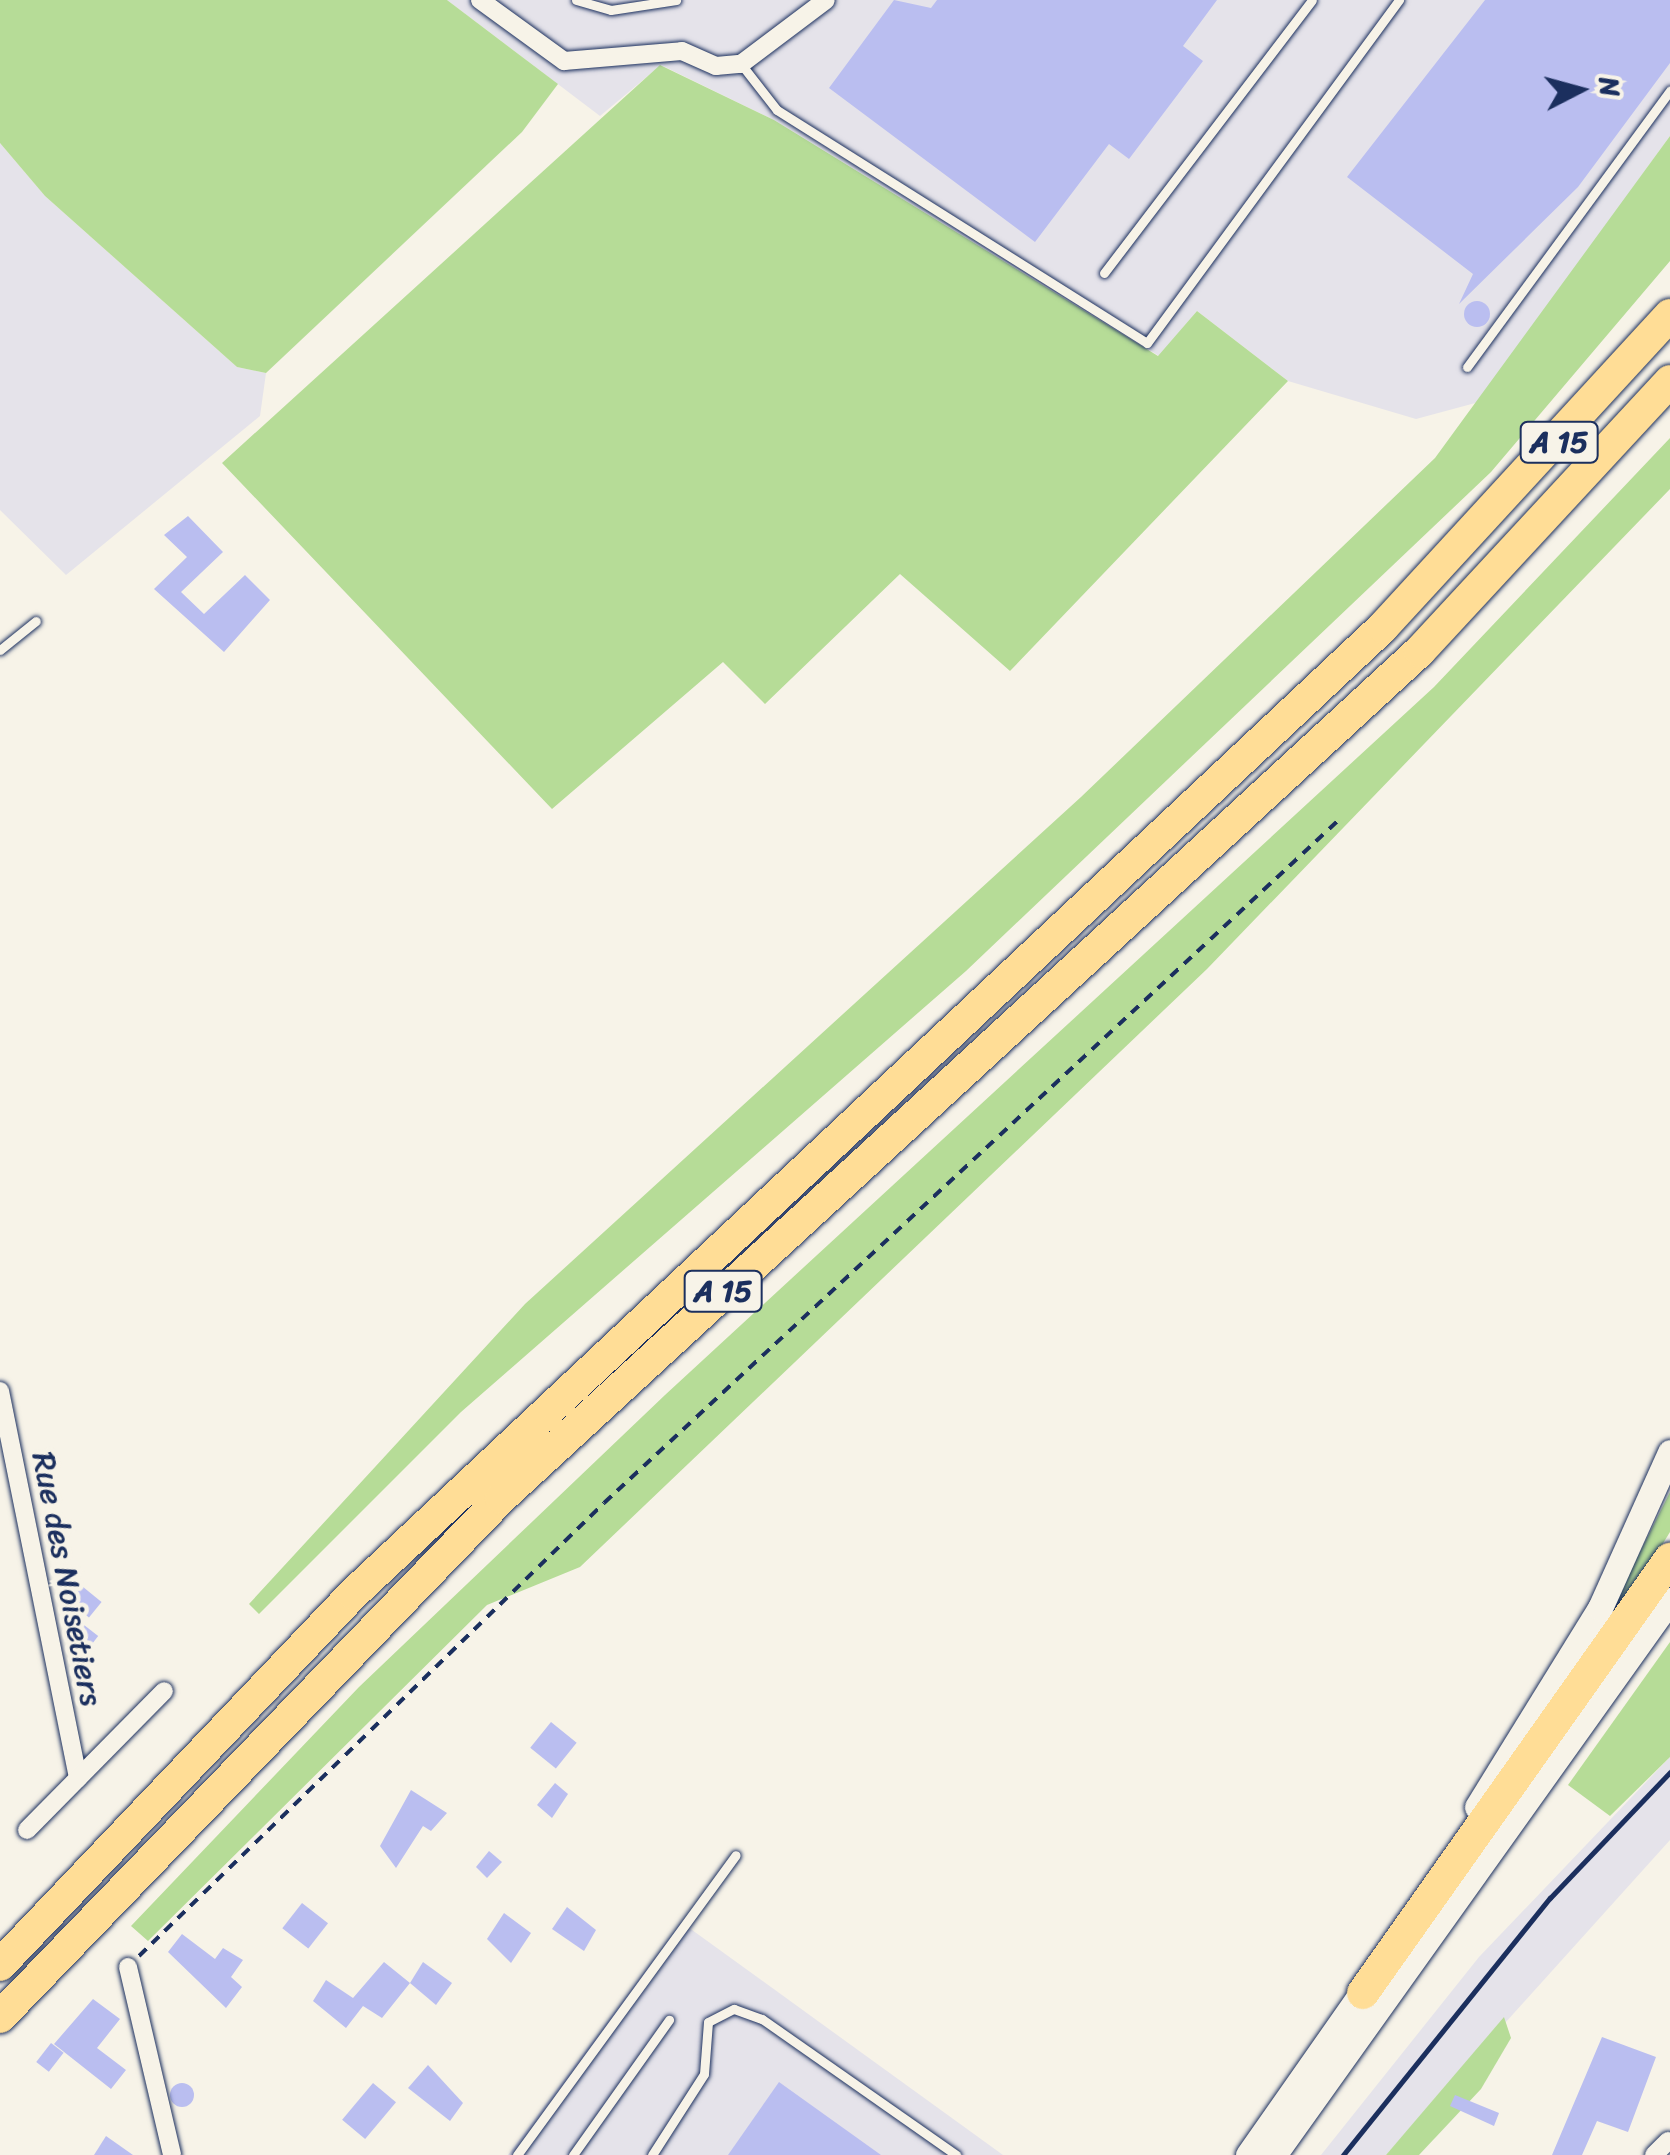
<!DOCTYPE html>
<style>
body{margin:0}
#map{position:relative;width:1670px;height:2155px;overflow:hidden;background:#f7f3e8;font-family:Sriracha,sans-serif}
div>[style]{position:absolute}
.built>*{inset:0;background:#e5e3ea}
.green>*{inset:0;background:#b6dc97}
.building>*{inset:0;background:#babef0;transform-origin:0 0}
.round{border-radius:50%}
.path>*{height:4px;margin-top:-2px;transform-origin:0;background:repeating-linear-gradient(90deg,#1b2f5e 0 10px,transparent 0 18px)}
.roads{filter:drop-shadow(0 0 2px #1b2f5e) drop-shadow(0 0 2px #1b2f5e)}
.service>*{height:9px;margin:-4.5px;padding:0 4.5px;transform-origin:4.5px;border-radius:4.5px;background:#f7f3e8}
.minor>*{height:18px;margin:-9px;padding:0 9px;transform-origin:9px;border-radius:9px;background:#f7f3e8}
.secondary>*{height:25px;margin:-12.5px;padding:0 12.5px;transform-origin:12.5px;border-radius:12.5px;background:#f7f3e8}
.motorway>*{height:32px;margin:-16px;padding:0 16px;transform-origin:16px;border-radius:16px;background:#ffdd96}
.rail>*{height:5px;margin:-2.5px;padding:0 2.5px;transform-origin:2.5px;border-radius:2.5px;background:#1b2f5e}
span{translate:-50% -50%;white-space:nowrap;text-align:center;line-height:1.15;-webkit-text-stroke:9px #f7f3e8;paint-order:stroke}
.shield-label span{padding:2px 8px;background:#f7f3e8;border:2px solid;border-radius:8px;-webkit-text-stroke-width:0}
.shield-label{font-size:30px;color:#1b2f5e;font-weight:700}
.street-label{font-size:32px;color:#1b2f5e}
.north{position:absolute;left:1530px;top:40px;width:100px;height:100px;-webkit-text-stroke:8px #f7f3e8;paint-order:stroke;rotate:84deg;font-size:28px;font-weight:700;line-height:40px;text-align:center;color:#1b2f5e}
.north::after{content:'';display:block;margin:auto;width:35px;height:45px;background:#1b2f5e;clip-path:polygon(50% 0,100% 100%,50% 72%,0 100%)}
</style>
<div id="map">
<div class="built">
<i style="clip-path:polygon(447px 0,1670px 0,1670px 136px,1479px 402px,1416px 419px,1288px 381px,1197px 311px,1159px 356px,774px 120px,661px 65px,600px 116px)"></i>
<i style="clip-path:polygon(0 143px,45px 196px,237px 367px,266px 373px,260px 416px,66px 575px,0 510px)"></i>
<i style="clip-path:polygon(1670px 1757px,1670px 1840px,1386px 2155px,1321px 2155px,1479px 1957px)"></i>
<i style="clip-path:polygon(681px 1922px,1003px 2155px,508px 2155px)"></i>
</div>
<div class="green">
<i style="clip-path:polygon(0 0,447px 0,558px 84px,522px 132px,266px 373px,237px 367px,45px 196px,0 143px)"></i>
<i style="clip-path:polygon(660px 65px,774px 120px,1158px 356px,1197px 311px,1288px 381px,1010px 671px,900px 574px,765px 704px,723px 662px,552px 809px,222px 463px)"></i>
<i style="clip-path:polygon(1670px 136px,1670px 261px,1491px 472px,966px 971px,461px 1412px,259px 1614px,249px 1604px,525px 1304px,1081px 797px,1435px 458px)"></i>
<i style="clip-path:polygon(1670px 438px,1670px 489px,1207px 969px,580px 1567px,487px 1605px,148px 1941px,131px 1926px,359px 1687px,665px 1395px,1434px 687px)"></i>
<i style="clip-path:polygon(1670px 1492px,1670px 1532px,1614px 1623px,1601px 1630px)"></i>
<i style="clip-path:polygon(1670px 1642px,1670px 1757px,1610px 1816px,1568px 1785px)"></i>
<i style="clip-path:polygon(1504px 2017px,1511px 2038px,1481px 2089px,1419px 2155px,1386px 2155px)"></i>
</div>
<div class="building">
<i style="clip-path:polygon(894px 0,931px 8px,937px 0,1217px 0,1183px 46px,1203px 61px,1129px 159px,1109px 144px,1035px 242px,829px 88px)"></i>
<i style="clip-path:polygon(1485px 0,1670px 0,1670px 63px,1578px 187px,1459px 304px,1473px 274px,1347px 177px)"></i>
<i class="round" style="left:1464px;top:301px;width:26px;height:26px"></i>
<i style="clip-path:polygon(188px 516px,223px 552px,181px 592px,204px 614px,245px 575px,270px 600px,224px 652px,154px 589px,187px 557px,164px 535px)"></i>
<i style="left:72px;top:1578px;width:38px;height:20px;rotate:39deg"></i>
<i style="left:84px;top:1625px;width:18px;height:16px;rotate:38deg"></i>
<i style="left:551px;top:1722px;width:33px;height:33px;rotate:39deg"></i>
<i style="clip-path:polygon(555px 1783px,568px 1794px,552px 1818px,537px 1805px)"></i>
<i style="clip-path:polygon(411px 1790px,447px 1813px,431px 1831px,423px 1826px,396px 1868px,380px 1846px)"></i>
<i style="clip-path:polygon(489px 1851px,502px 1862px,487px 1878px,476px 1867px)"></i>
<i style="left:302px;top:1903px;width:33px;height:32px;rotate:38deg"></i>
<i style="clip-path:polygon(567px 1907px,596px 1930px,584px 1951px,552px 1929px)"></i>
<i style="clip-path:polygon(504px 1913px,531px 1933px,511px 1963px,487px 1939px)"></i>
<i style="clip-path:polygon(182px 1934px,215px 1959px,223px 1948px,243px 1960px,231px 1977px,242px 1987px,226px 2008px,168px 1952px)"></i>
<i style="clip-path:polygon(384px 1962px,410px 1983px,382px 2018px,363px 2006px,346px 2028px,313px 2001px,326px 1980px,353px 1998px)"></i>
<i style="clip-path:polygon(423px 1962px,452px 1983px,436px 2005px,410px 1983px)"></i>
<i style="clip-path:polygon(93px 1999px,120px 2019px,97px 2048px,126px 2070px,111px 2089px,54px 2044px)"></i>
<i style="clip-path:polygon(1602px 2037px,1656px 2057px,1628px 2132px,1597px 2121px,1582px 2155px,1552px 2155px)"></i>
<i style="left:51px;top:2043px;width:16px;height:24px;rotate:38deg"></i>
<i style="clip-path:polygon(428px 2065px,463px 2103px,450px 2121px,408px 2088px)"></i>
<i style="clip-path:polygon(779px 2082px,881px 2155px,728px 2155px)"></i>
<i class="round" style="left:170px;top:2083px;width:24px;height:24px"></i>
<i style="left:373px;top:2083px;width:30px;height:48px;rotate:40deg"></i>
<i style="clip-path:polygon(1455px 2095px,1499px 2113px,1494px 2126px,1450px 2106px)"></i>
<i style="clip-path:polygon(106px 2136px,133px 2155px,94px 2155px)"></i>
</div>
<div class="path">
<i style="left:139px;top:1956px;width:649px;rotate:-44.25deg"></i>
<i style="left:604px;top:1503px;width:1006px;rotate:-42.91deg"></i>
</div>
<div class="roads">
<div class="service">
<i style="left:576px;top:0;width:36px;rotate:16deg"></i>
<i style="left:611px;top:10px;width:66px;rotate:-8.7deg"></i>
<i style="left:741px;top:64px;width:58px;rotate:52deg"></i>
<i style="left:777px;top:110px;width:437px;rotate:32.2deg"></i>
<i style="left:1147px;top:343px;width:426px;rotate:-53.7deg"></i>
<i style="left:1104px;top:273px;width:343px;rotate:-52.7deg"></i>
<i style="left:1467px;top:367px;width:343px;rotate:-53.7deg"></i>
<i style="left:0;top:650px;width:46px;rotate:-38.9deg"></i>
<i style="left:517px;top:2155px;width:371px;rotate:-53.9deg"></i>
<i style="left:573px;top:2155px;width:166px;rotate:-54.6deg"></i>
<i style="left:652px;top:2155px;width:96px;rotate:-57.3deg"></i>
<i style="left:704px;top:2074px;width:52px;rotate:-85.6deg"></i>
<i style="left:708px;top:2022px;width:29px;rotate:-27deg"></i>
<i style="left:734px;top:2009px;width:30px;rotate:20deg"></i>
<i style="left:762px;top:2019px;width:237px;rotate:35deg"></i>
</div>
<div class="minor">
<i style="left:480px;top:0;width:104px;rotate:36deg"></i>
<i style="left:564px;top:61px;width:118px;rotate:-4.8deg"></i>
<i style="left:682px;top:51px;width:37px;rotate:24deg"></i>
<i style="left:716px;top:66px;width:25px;rotate:-5deg"></i>
<i style="left:741px;top:64px;width:106px;rotate:-37deg"></i>
<i style="left:0;top:1391px;width:395px;rotate:78.6deg"></i>
<i style="left:27px;top:1830px;width:195px;rotate:-45.4deg"></i>
<i style="left:128px;top:1967px;width:193px;rotate:76.8deg"></i>
<i style="left:1654px;top:2155px;width:20px;rotate:-45deg"></i>
</div>
<div class="secondary">
<i style="left:1477px;top:1807px;width:234px;rotate:-58.3deg"></i>
<i style="left:1600px;top:1608px;width:171px;rotate:-65.8deg"></i>
<i style="left:1248px;top:2155px;width:216px;rotate:-55deg"></i>
<i style="left:1274px;top:2155px;width:682px;rotate:-54.49deg"></i>
</div>
<div class="motorway">
<i style="left:0;top:1965px;width:512px;rotate:-46.42deg"></i>
<i style="left:353px;top:1594px;width:1413px;rotate:-43.19deg"></i>
<i style="left:1383px;top:627px;width:424px;rotate:-47.4deg"></i>
<i style="left:1363px;top:1993px;width:532px;rotate:-54.73deg"></i>
<i style="left:0;top:2017px;width:721px;rotate:-46.01deg"></i>
<i style="left:501px;top:1498px;width:1250px;rotate:-42.67deg"></i>
<i style="left:1420px;top:651px;width:368px;rotate:-47.2deg"></i>
</div>
</div>
<div class="rail">
<i style="left:1343px;top:2155px;width:330px;rotate:-51.2deg"></i>
<i style="left:1550px;top:1898px;width:174px;rotate:-46.4deg"></i>
</div>
<div class="shield-label">
<span style="left:1559px;top:442px">A 15</span>
<span style="left:723px;top:1291px">A 15</span>
</div>
<div class="street-label">
<span style="left:67px;top:1579px;rotate:79deg">Rue des Noisetiers</span>
</div>
<div class="north">N</div>
</div>
